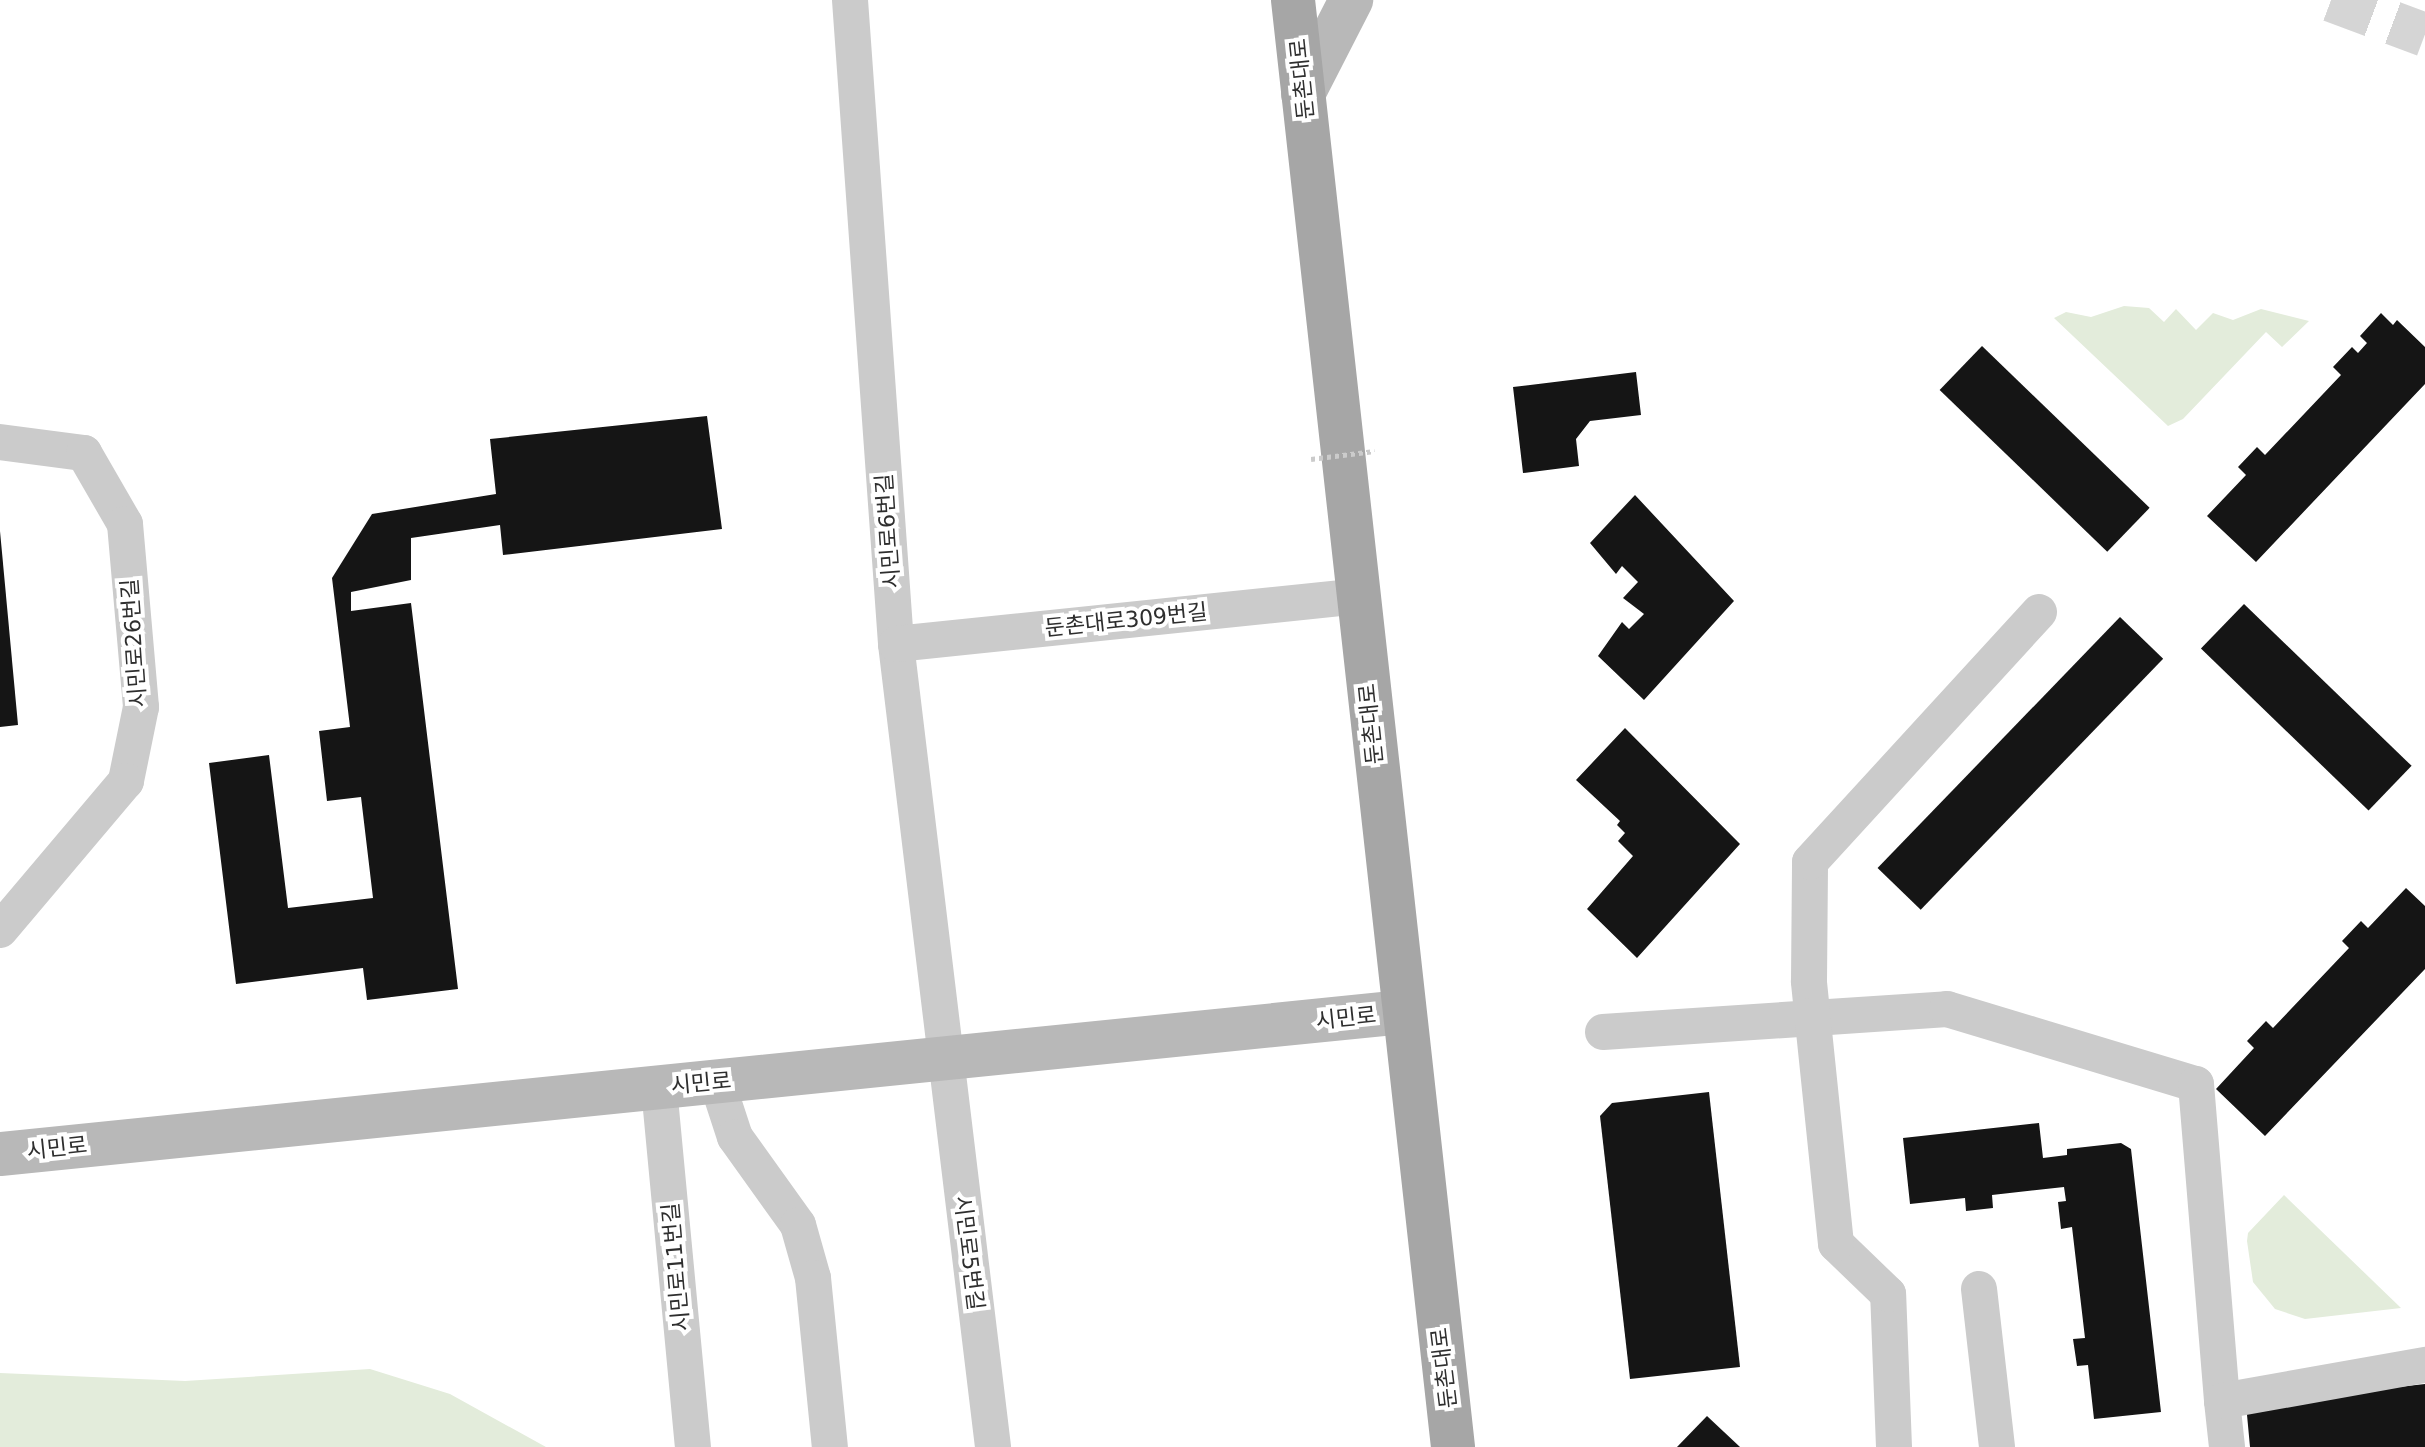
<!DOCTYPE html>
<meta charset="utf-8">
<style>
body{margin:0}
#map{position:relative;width:2425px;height:1447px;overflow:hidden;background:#fff;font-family:"DejaVu Sans","Noto Sans KR",sans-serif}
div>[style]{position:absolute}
.green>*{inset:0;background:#e3ecdb}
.building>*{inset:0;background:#151515;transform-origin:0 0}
.secondary-tunnel>*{height:44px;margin-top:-22px;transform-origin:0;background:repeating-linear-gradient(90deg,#d5d5d5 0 44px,transparent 0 66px)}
.minor>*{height:36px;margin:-18px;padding:0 18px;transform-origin:18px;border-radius:18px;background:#cbcbcb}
.secondary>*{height:44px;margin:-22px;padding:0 22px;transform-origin:22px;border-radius:22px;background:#b8b8b8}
.primary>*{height:44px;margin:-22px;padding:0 22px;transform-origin:22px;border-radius:22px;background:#a6a6a6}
.path-bridge>*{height:5px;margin-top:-2.5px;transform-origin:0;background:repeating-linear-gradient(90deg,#cbcbcb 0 4px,transparent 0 8px)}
span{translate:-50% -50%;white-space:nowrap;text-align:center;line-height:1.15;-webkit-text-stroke:8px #fff;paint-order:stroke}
.street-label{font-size:22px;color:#2e2e2e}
</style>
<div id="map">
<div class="green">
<i style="clip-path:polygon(2124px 306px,2149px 308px,2164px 322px,2176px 309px,2196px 330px,2213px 313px,2233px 320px,2261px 309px,2309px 321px,2282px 347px,2266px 332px,2183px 419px,2168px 426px,2054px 318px,2066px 312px,2091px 317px)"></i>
<i style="clip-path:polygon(2284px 1195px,2401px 1308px,2305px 1319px,2275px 1309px,2253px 1282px,2247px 1241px,2248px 1233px)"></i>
<i style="clip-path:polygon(370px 1369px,450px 1394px,546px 1447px,0 1447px,0 1373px,185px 1381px)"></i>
</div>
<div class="building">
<i style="clip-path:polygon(2381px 313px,2393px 325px,2397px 320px,2425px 347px,2425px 384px,2256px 562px,2207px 516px,2246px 475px,2238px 467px,2257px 447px,2265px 455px,2341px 375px,2333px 367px,2352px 347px,2358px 353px,2367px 343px,2360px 336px)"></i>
<i style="left:1982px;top:346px;width:233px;height:61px;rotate:44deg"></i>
<i style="clip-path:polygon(1636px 372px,1641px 415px,1590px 421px,1576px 439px,1579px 466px,1523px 473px,1513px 387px)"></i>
<i style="clip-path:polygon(707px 416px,722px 529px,503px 555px,500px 525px,411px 538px,411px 580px,351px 592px,351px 611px,411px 603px,458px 989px,367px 1000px,363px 968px,236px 984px,209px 763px,269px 755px,288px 908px,373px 898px,361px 797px,327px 801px,319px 731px,350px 727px,332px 578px,372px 514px,496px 494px,490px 439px)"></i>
<i style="clip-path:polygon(1635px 495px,1734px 601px,1644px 700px,1598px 656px,1622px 622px,1629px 629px,1644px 614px,1623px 598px,1638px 582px,1622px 566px,1616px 574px,1590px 543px)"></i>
<i style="clip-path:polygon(0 531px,18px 725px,0 727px)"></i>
<i style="left:2244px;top:604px;width:233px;height:62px;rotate:44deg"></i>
<i style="left:2120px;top:617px;width:60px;height:349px;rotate:44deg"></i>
<i style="clip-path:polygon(1625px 728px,1740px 844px,1637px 958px,1587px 909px,1633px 856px,1618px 841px,1625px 833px,1617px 825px,1620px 821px,1576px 780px)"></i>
<i style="clip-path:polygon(2406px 888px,2425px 906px,2425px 969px,2265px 1136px,2216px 1089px,2254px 1048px,2247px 1041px,2266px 1021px,2273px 1028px,2349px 948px,2342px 941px,2361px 921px,2368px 928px)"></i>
<i style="clip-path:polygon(1709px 1092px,1740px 1367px,1630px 1379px,1600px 1116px,1612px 1103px)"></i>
<i style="clip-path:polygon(2039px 1123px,2043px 1158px,2067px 1155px,2067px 1149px,2121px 1143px,2131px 1149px,2161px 1412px,2094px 1419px,2088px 1365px,2077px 1366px,2073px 1339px,2085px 1338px,2072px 1227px,2061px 1229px,2058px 1202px,2066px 1201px,2064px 1187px,1992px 1195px,1993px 1208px,1966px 1211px,1965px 1198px,1910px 1204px,1903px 1138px)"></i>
<i style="clip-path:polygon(2425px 1384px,2425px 1447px,2250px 1447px,2246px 1404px)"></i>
<i style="clip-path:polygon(1707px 1416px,1740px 1447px,1677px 1447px)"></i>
</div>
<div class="secondary-tunnel">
<i style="left:2331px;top:0;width:100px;rotate:20.4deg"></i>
</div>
<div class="minor">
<i style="left:850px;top:0;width:646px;rotate:85.91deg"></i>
<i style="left:896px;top:644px;width:809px;rotate:83.11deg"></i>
<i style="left:0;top:442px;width:85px;rotate:7.5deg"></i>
<i style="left:84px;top:453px;width:82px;rotate:60deg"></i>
<i style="left:125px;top:524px;width:184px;rotate:85deg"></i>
<i style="left:141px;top:707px;width:76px;rotate:101.5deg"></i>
<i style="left:126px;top:781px;width:195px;rotate:130.2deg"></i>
<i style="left:896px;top:644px;width:463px;rotate:-5.9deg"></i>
<i style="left:1603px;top:1032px;width:345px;rotate:-3.8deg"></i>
<i style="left:1947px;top:1009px;width:260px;rotate:16.8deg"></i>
<i style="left:2196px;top:1084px;width:318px;rotate:85.3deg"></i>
<i style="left:717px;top:1082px;width:58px;rotate:71.9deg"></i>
<i style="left:735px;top:1137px;width:108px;rotate:54.4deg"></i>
<i style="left:798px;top:1225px;width:55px;rotate:74.2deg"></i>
<i style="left:813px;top:1278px;width:170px;rotate:84.3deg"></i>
<i style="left:659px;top:1088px;width:361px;rotate:84.6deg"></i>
<i style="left:1979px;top:1289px;width:159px;rotate:83.5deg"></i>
<i style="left:1894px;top:1447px;width:153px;rotate:-92.2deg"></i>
<i style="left:1888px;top:1294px;width:72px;rotate:-136.1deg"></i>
<i style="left:1836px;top:1244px;width:264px;rotate:-95.9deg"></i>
<i style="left:1809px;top:981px;width:119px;rotate:-89.5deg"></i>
<i style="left:1810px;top:862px;width:339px;rotate:-47.5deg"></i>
<i style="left:2227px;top:1447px;width:46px;rotate:-96.2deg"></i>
<i style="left:2222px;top:1401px;width:206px;rotate:-10.1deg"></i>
</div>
<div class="secondary">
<i style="left:1303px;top:94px;width:106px;rotate:-62.9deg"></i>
<i style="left:0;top:1154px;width:1410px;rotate:-5.78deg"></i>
</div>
<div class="primary">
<i style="left:1293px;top:0;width:1456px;rotate:83.69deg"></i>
</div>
<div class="path-bridge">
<i style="left:1311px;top:459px;width:64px;rotate:-7.2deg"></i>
</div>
<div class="street-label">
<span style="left:1302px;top:79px;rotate:-96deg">둔촌대로</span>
<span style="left:888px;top:531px;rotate:-94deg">시민로6번길</span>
<span style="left:1126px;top:620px;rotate:-6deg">둔촌대로309번길</span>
<span style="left:134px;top:643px;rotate:-94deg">시민로26번길</span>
<span style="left:1371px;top:724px;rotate:-96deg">둔촌대로</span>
<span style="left:1346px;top:1018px;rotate:-6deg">시민로</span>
<span style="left:701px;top:1083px;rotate:-5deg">시민로</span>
<span style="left:57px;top:1148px;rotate:-6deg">시민로</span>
<span style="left:969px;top:1253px;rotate:83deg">시민로5번길</span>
<span style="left:676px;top:1267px;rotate:-95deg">시민로11번길</span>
<span style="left:1444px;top:1368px;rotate:-97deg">둔촌대로</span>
</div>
</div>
